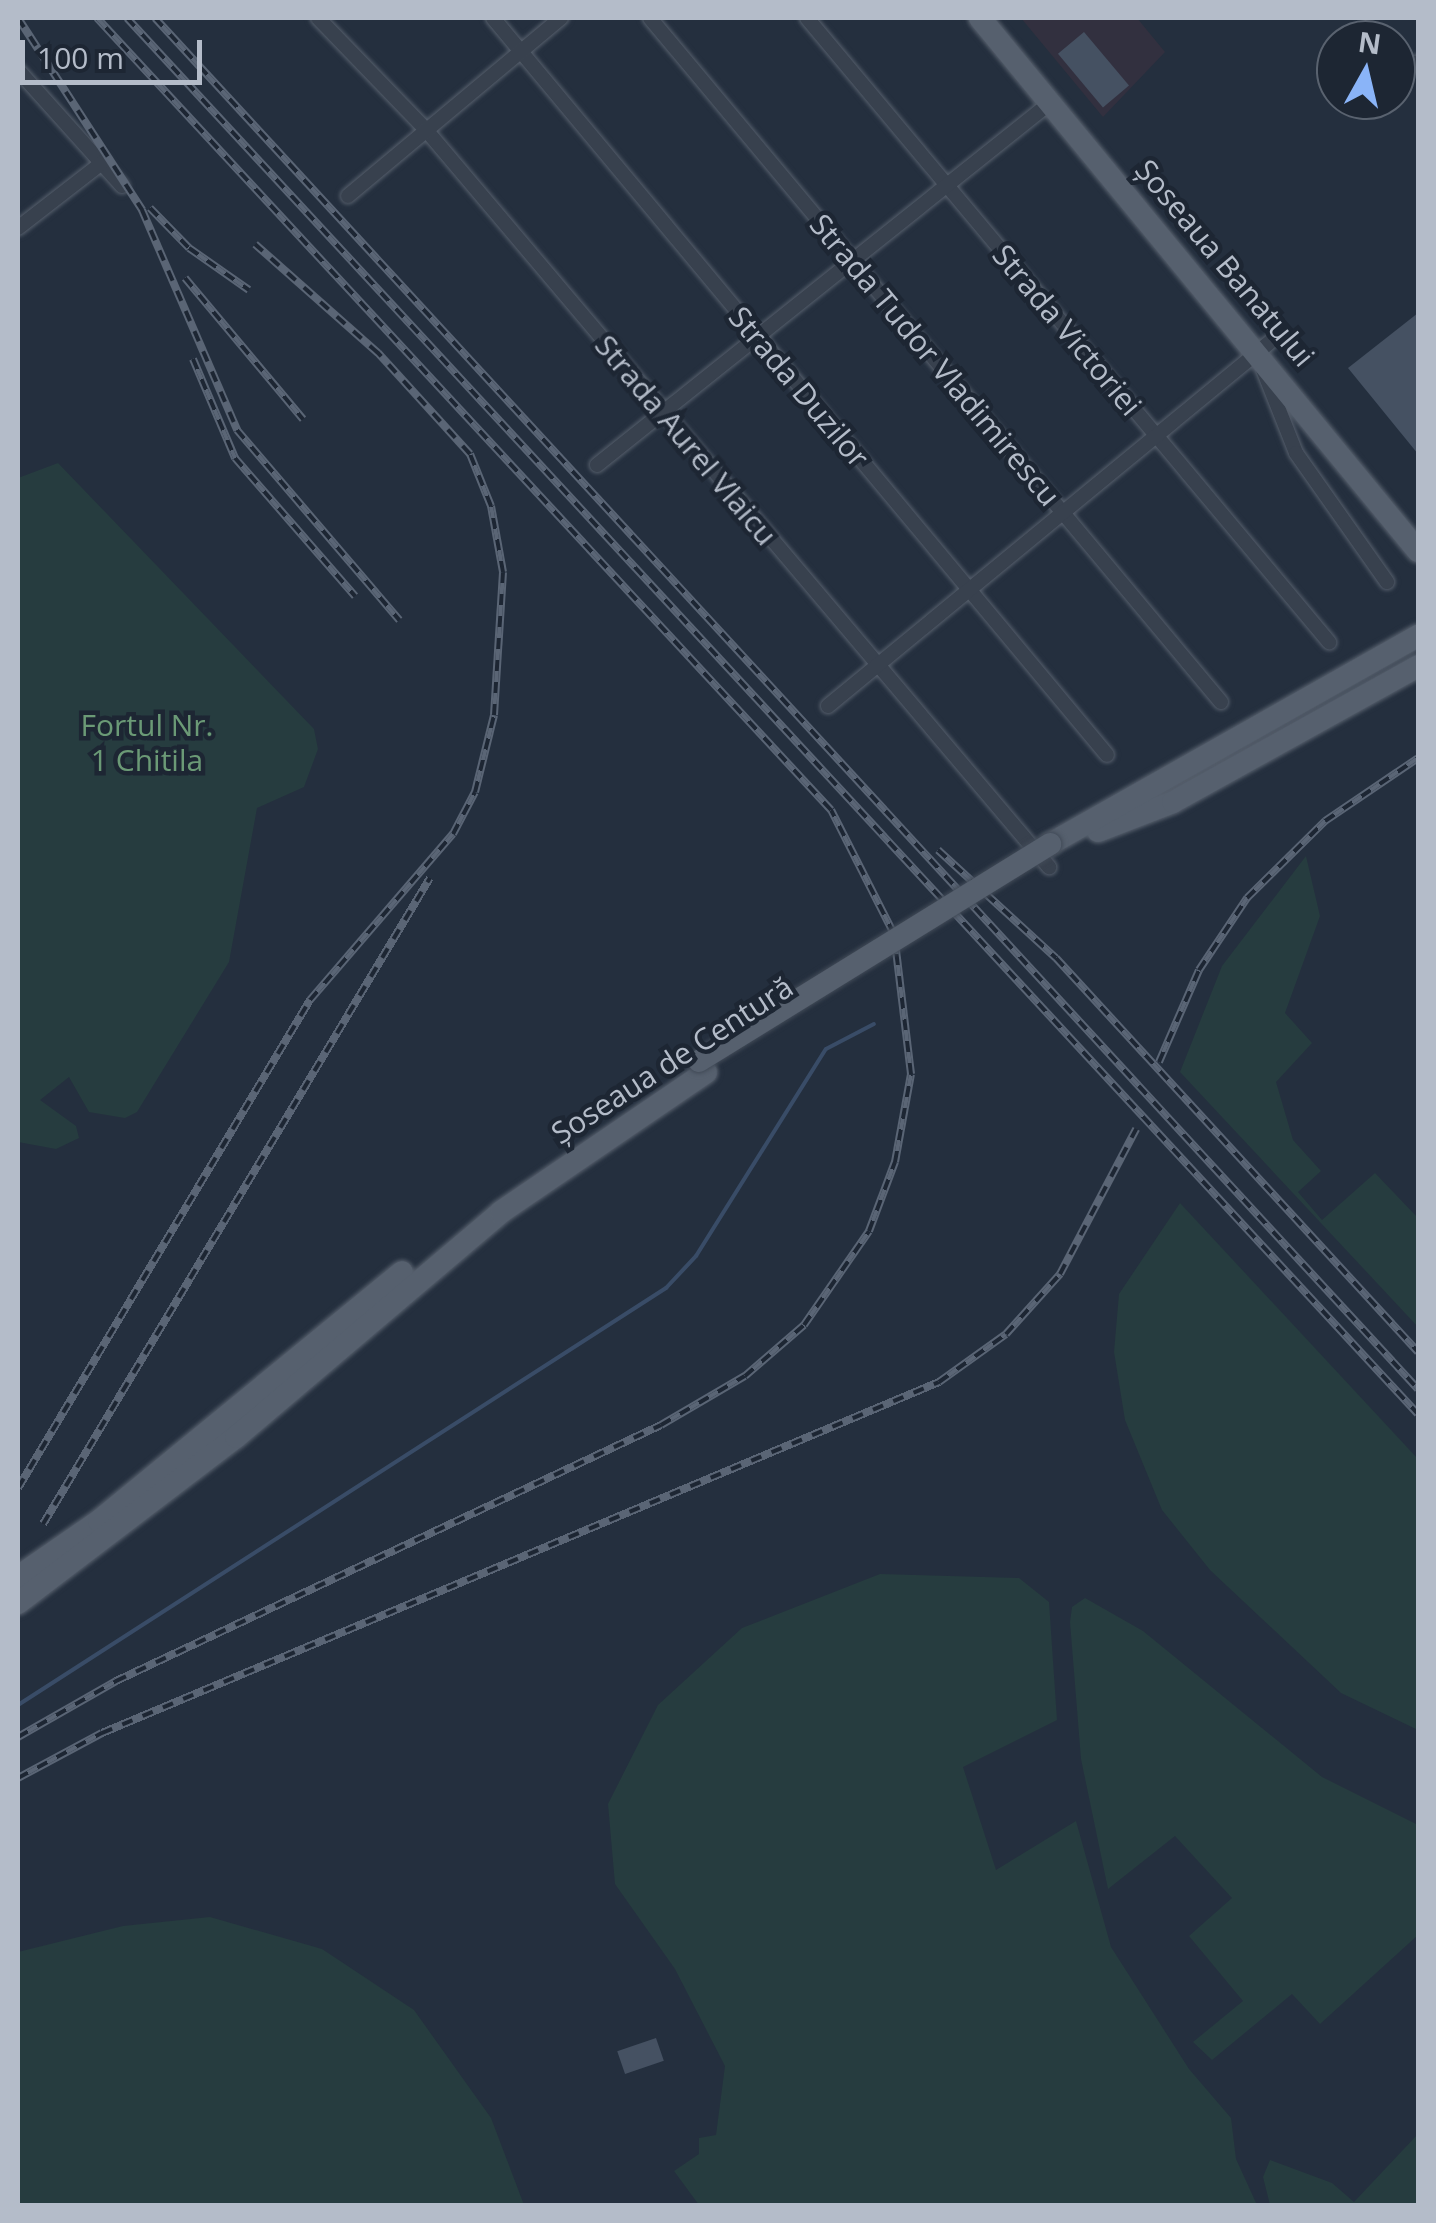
<!DOCTYPE html>
<meta charset="utf-8">
<style>
body{margin:0}
#map{position:relative;width:1436px;height:2223px;overflow:hidden;background:#242f3e;font-family:"Open Sans",sans-serif}
div>[style]{position:absolute}
.medical>*{inset:0;background:#32303f}
.green>*{inset:0;background:#263c3f}
.stream>*{height:4px;margin:-2px;padding:0 2px;transform-origin:2px;border-radius:2px;background:#394c67}
.building>*{inset:0;background:#455162;transform-origin:0 0}
.roads{filter:drop-shadow(0 0 2px #565f6c) drop-shadow(0 0 2px #565f6c)}
.street>*{height:14px;margin:-7px;padding:0 7px;transform-origin:7px;border-radius:7px;background:#38414e}
.primary>*{height:22px;margin:-11px;padding:0 11px;transform-origin:11px;border-radius:11px;background:#56606e}
.rail>*{height:8px;margin-top:-4px;transform-origin:0;background:repeating-linear-gradient(90deg,#1d2633 0 11px,#5a6575 0 22px);box-sizing:border-box;border-block:2px solid #5a6575}
.bridges{filter:drop-shadow(0 0 2px #414a57) drop-shadow(0 0 2px #414a57)}
.primary-bridge>*{height:22px;margin:-11px;padding:0 11px;transform-origin:11px;border-radius:11px;background:#56606e}
span{translate:-50% -50%;white-space:nowrap;text-align:center;line-height:1.15;-webkit-text-stroke:9px #1d2633;paint-order:stroke}
.street-label{font-size:30px;color:#b4bcc9}
.park-label{font-size:30px;color:#6b9a76}
.frame{position:absolute;inset:0;border:20px solid #b4bcc9;pointer-events:none}
.north{position:absolute;left:1316px;top:20px;width:100px;height:100px;box-sizing:border-box;background:#1d2633;border:2px solid #59626f;border-radius:50%;rotate:8deg;font-size:28px;font-weight:700;line-height:40px;text-align:center;color:#b4bcc9}
.north::after{content:'';display:block;margin:auto;width:35px;height:45px;background:#8ab4f8;clip-path:polygon(50% 0,100% 100%,50% 72%,0 100%)}
.scale{position:absolute;left:20px;top:40px;width:182px;height:45px;box-sizing:border-box;border:5px solid #b4bcc9;border-top:0;padding-left:12px;font-size:30px;line-height:35px;white-space:nowrap;color:#b4bcc9;-webkit-text-stroke:8px #1d2633;paint-order:stroke}
</style>
<div id="map">
<div class="medical">
<i style="clip-path:polygon(1021px 18px,1137px 18px,1165px 52px,1103px 117px)"></i>
</div>
<div class="green">
<i style="clip-path:polygon(58px 463px,314px 729px,318px 749px,304px 787px,257px 808px,229px 962px,137px 1112px,125px 1118px,89px 1112px,69px 1077px,40px 1100px,76px 1126px,79px 1138px,56px 1149px,18px 1142px,18px 478px)"></i>
<i style="clip-path:polygon(1306px 856px,1320px 916px,1285px 1013px,1312px 1043px,1276px 1082px,1293px 1140px,1321px 1171px,1298px 1192px,1322px 1220px,1375px 1173px,1418px 1218px,1418px 1327px,1180px 1072px,1222px 966px)"></i>
<i style="clip-path:polygon(1180px 1203px,1418px 1459px,1418px 1730px,1341px 1693px,1210px 1570px,1162px 1510px,1125px 1420px,1114px 1352px,1119px 1294px)"></i>
<i style="clip-path:polygon(880px 1574px,1019px 1578px,1049px 1602px,1057px 1720px,963px 1767px,996px 1870px,1076px 1821px,1111px 1947px,1189px 2069px,1231px 2118px,1236px 2159px,1257px 2205px,699px 2205px,674px 2171px,699px 2154px,699px 2138px,716px 2135px,725px 2066px,675px 1969px,615px 1884px,608px 1804px,658px 1705px,742px 1628px)"></i>
<i style="clip-path:polygon(1085px 1598px,1143px 1631px,1322px 1777px,1418px 1825px,1418px 1935px,1320px 2024px,1292px 1994px,1212px 2060px,1193px 2042px,1243px 2001px,1189px 1936px,1232px 1898px,1175px 1836px,1108px 1889px,1081px 1759px,1070px 1622px,1072px 1607px)"></i>
<i style="clip-path:polygon(210px 1917px,322px 1949px,414px 2010px,491px 2118px,524px 2205px,18px 2205px,18px 1952px,123px 1926px)"></i>
<i style="clip-path:polygon(1418px 2134px,1418px 2205px,1270px 2205px,1263px 2177px,1270px 2160px,1332px 2183px,1354px 2202px)"></i>
</div>
<div class="stream">
<i style="left:18px;top:1705px;width:771px;rotate:-32.76deg"></i>
<i style="left:666px;top:1288px;width:44px;rotate:-46.8deg"></i>
<i style="left:696px;top:1256px;width:244px;rotate:-57.9deg"></i>
<i style="left:826px;top:1049px;width:54px;rotate:-27.5deg"></i>
</div>
<div class="building">
<i style="left:1084px;top:32px;width:70px;height:34px;rotate:50deg"></i>
<i style="clip-path:polygon(1418px 313px,1418px 454px,1348px 368px)"></i>
<i style="left:656px;top:2038px;width:24px;height:41px;rotate:71deg"></i>
</div>
<div class="roads">
<div class="street">
<i style="left:318px;top:18px;width:157px;rotate:46deg"></i>
<i style="left:427px;top:131px;width:964px;rotate:49.8deg"></i>
<i style="left:493px;top:18px;width:959px;rotate:50.2deg"></i>
<i style="left:650px;top:18px;width:891px;rotate:50.15deg"></i>
<i style="left:807px;top:18px;width:814px;rotate:50.09deg"></i>
<i style="left:18px;top:70px;width:156px;rotate:48.1deg"></i>
<i style="left:1396px;top:71px;width:24px;rotate:-22deg"></i>
<i style="left:348px;top:196px;width:278px;rotate:-39.9deg"></i>
<i style="left:18px;top:228px;width:108px;rotate:-37.8deg"></i>
<i style="left:1262px;top:367px;width:92px;rotate:68.4deg"></i>
<i style="left:1296px;top:453px;width:158px;rotate:54.8deg"></i>
<i style="left:597px;top:465px;width:581px;rotate:-38.64deg"></i>
<i style="left:828px;top:706px;width:573px;rotate:-39.47deg"></i>
</div>
<div class="primary">
<i style="left:980px;top:18px;width:690px;rotate:50.59deg"></i>
<i style="left:1098px;top:831px;width:80px;rotate:-21.1deg"></i>
<i style="left:1173px;top:802px;width:280px;rotate:-29deg"></i>
<i style="left:1050px;top:844px;width:423px;rotate:-29.5deg"></i>
<i style="left:18px;top:1577px;width:98px;rotate:-34.7deg"></i>
<i style="left:99px;top:1521px;width:392px;rotate:-39.4deg"></i>
<i style="left:18px;top:1603px;width:274px;rotate:-37.3deg"></i>
<i style="left:236px;top:1437px;width:348px;rotate:-40.3deg"></i>
<i style="left:501px;top:1212px;width:248px;rotate:-34.3deg"></i>
</div>
</div>
<div class="rail">
<i style="left:18px;top:18px;width:229px;rotate:57.1deg"></i>
<i style="left:142px;top:210px;width:240px;rotate:66.6deg"></i>
<i style="left:237px;top:430px;width:250px;rotate:49.5deg"></i>
<i style="left:127px;top:18px;width:1901px;rotate:47.24deg"></i>
<i style="left:155px;top:18px;width:1864px;rotate:47.35deg"></i>
<i style="left:150px;top:208px;width:56px;rotate:45.7deg"></i>
<i style="left:189px;top:248px;width:73px;rotate:35deg"></i>
<i style="left:185px;top:278px;width:184px;rotate:50.1deg"></i>
<i style="left:193px;top:359px;width:108px;rotate:67deg"></i>
<i style="left:235px;top:458px;width:183px;rotate:49deg"></i>
<i style="left:938px;top:850px;width:160px;rotate:42.5deg"></i>
<i style="left:1056px;top:958px;width:535px;rotate:47.42deg"></i>
<i style="left:1159px;top:1062px;width:100px;rotate:-66.5deg"></i>
<i style="left:1199px;top:970px;width:87px;rotate:-56.3deg"></i>
<i style="left:1247px;top:898px;width:110px;rotate:-44.6deg"></i>
<i style="left:1325px;top:821px;width:112px;rotate:-34.1deg"></i>
<i style="left:18px;top:1488px;width:569px;rotate:-59.11deg"></i>
<i style="left:310px;top:1000px;width:219px;rotate:-49.3deg"></i>
<i style="left:453px;top:834px;width:47px;rotate:-62.4deg"></i>
<i style="left:475px;top:792px;width:79px;rotate:-76.1deg"></i>
<i style="left:494px;top:715px;width:143px;rotate:-86.4deg"></i>
<i style="left:503px;top:572px;width:67px;rotate:-100.3deg"></i>
<i style="left:491px;top:506px;width:56px;rotate:-112deg"></i>
<i style="left:470px;top:454px;width:137px;rotate:-132.3deg"></i>
<i style="left:378px;top:353px;width:164px;rotate:-138.5deg"></i>
<i style="left:43px;top:1524px;width:753px;rotate:-59.08deg"></i>
<i style="left:18px;top:1737px;width:113px;rotate:-29.7deg"></i>
<i style="left:116px;top:1681px;width:602px;rotate:-25.16deg"></i>
<i style="left:661px;top:1425px;width:97px;rotate:-30.3deg"></i>
<i style="left:745px;top:1376px;width:78px;rotate:-40.8deg"></i>
<i style="left:804px;top:1325px;width:114px;rotate:-55.3deg"></i>
<i style="left:869px;top:1231px;width:74px;rotate:-69.4deg"></i>
<i style="left:895px;top:1162px;width:89px;rotate:-79.7deg"></i>
<i style="left:911px;top:1074px;width:141px;rotate:-96.9deg"></i>
<i style="left:894px;top:934px;width:139px;rotate:-116.9deg"></i>
<i style="left:831px;top:810px;width:1080px;rotate:-132.82deg"></i>
<i style="left:18px;top:1778px;width:95px;rotate:-28.2deg"></i>
<i style="left:102px;top:1733px;width:908px;rotate:-22.75deg"></i>
<i style="left:939px;top:1382px;width:82px;rotate:-35.6deg"></i>
<i style="left:1006px;top:1334px;width:81px;rotate:-48deg"></i>
<i style="left:1060px;top:1274px;width:164px;rotate:-62.3deg"></i>
</div>
<div class="bridges">
<div class="primary-bridge">
<i style="left:699px;top:1061px;width:413px;rotate:-31.7deg"></i>
</div>
</div>
<div class="street-label">
<span style="left:1225px;top:263px;rotate:50deg">Șoseaua Banatului</span>
<span style="left:1067px;top:330px;rotate:50deg">Strada Victoriei</span>
<span style="left:935px;top:360px;rotate:50deg">Strada Tudor Vladimirescu</span>
<span style="left:799px;top:387px;rotate:50deg">Strada Duzilor</span>
<span style="left:686px;top:440px;rotate:50deg">Strada Aurel Vlaicu</span>
<span style="left:672px;top:1060px;rotate:-33deg">Șoseaua de Centură</span>
</div>
<div class="park-label">
<span style="left:147px;top:742px">Fortul Nr.<br>1 Chitila</span>
</div>
<div class="frame"></div>
<div class="north">N</div>
<div class="scale">100 m</div>
</div>
